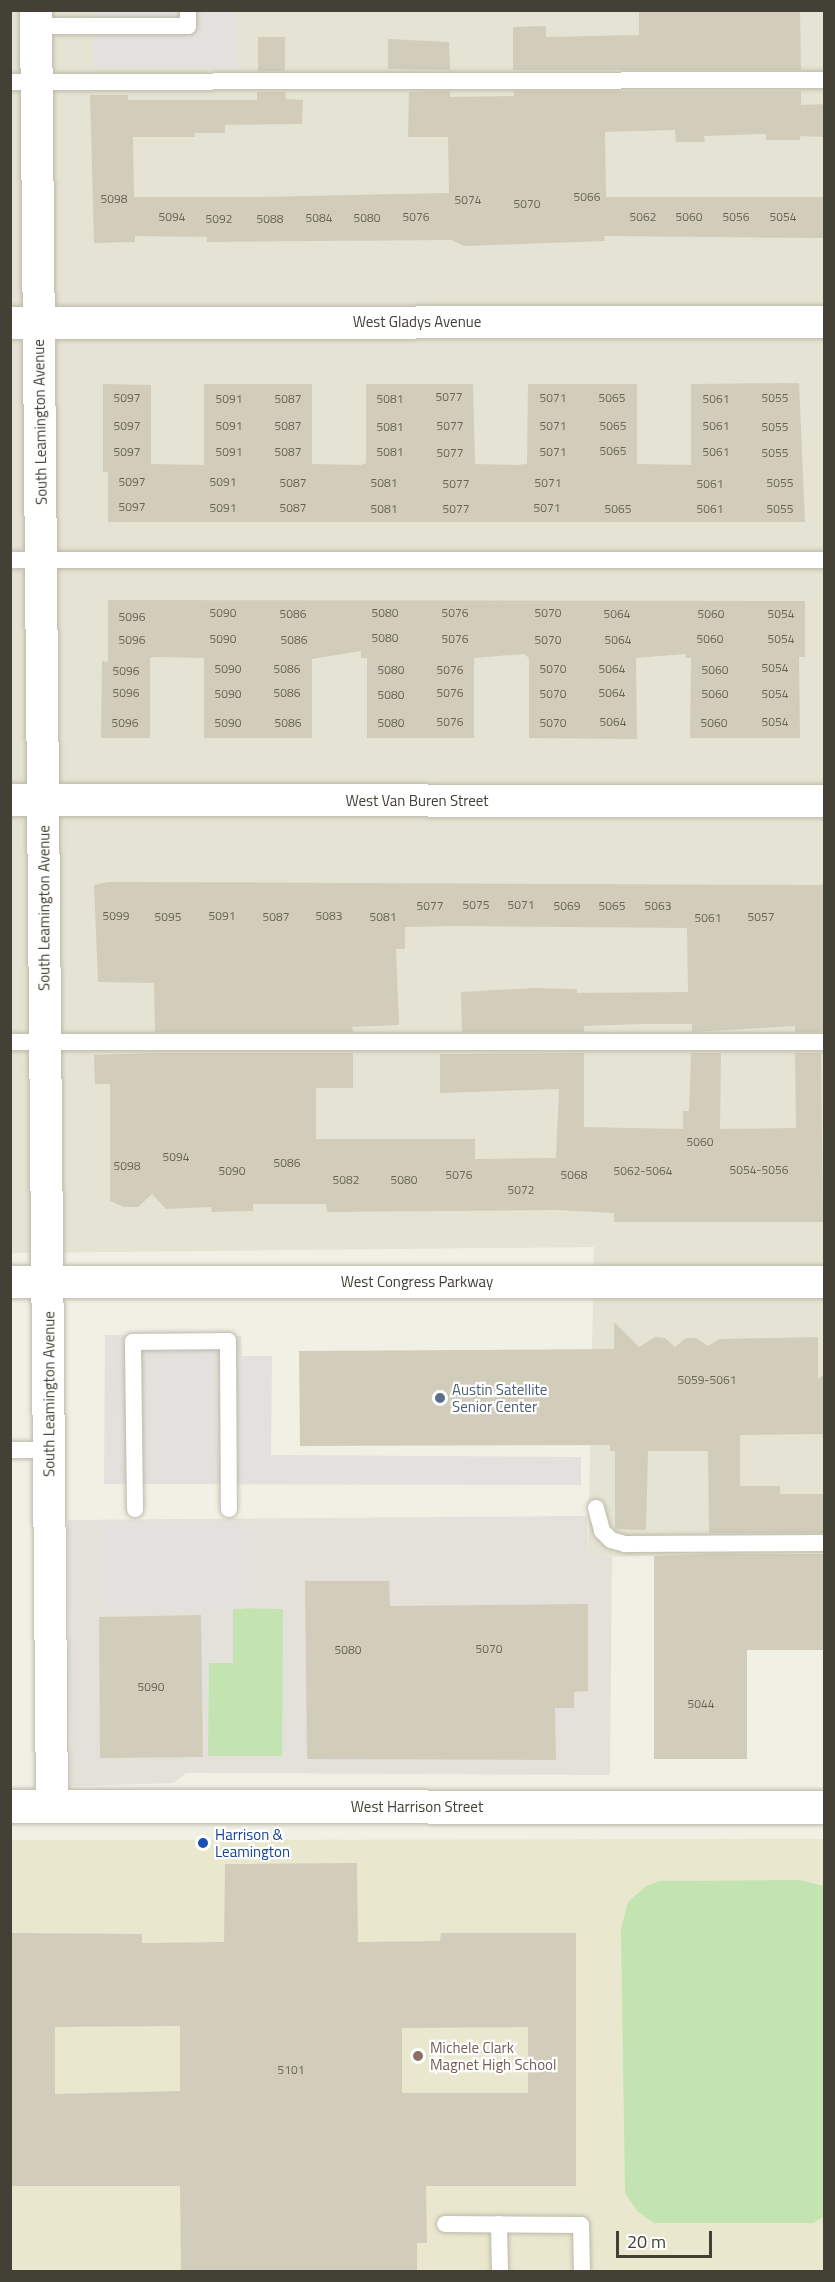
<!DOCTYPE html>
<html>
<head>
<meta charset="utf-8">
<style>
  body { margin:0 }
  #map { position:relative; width:835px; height:2282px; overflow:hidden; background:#f1f0e5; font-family:"Titillium Web",sans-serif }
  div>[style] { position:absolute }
  .residential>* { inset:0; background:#e5e3d3 }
  .industrial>* { inset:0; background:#e3e1da }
  .education>* { inset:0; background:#eae7cf }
  .green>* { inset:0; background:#c3e4b0 }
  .parking>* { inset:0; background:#e2e1dd }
  .building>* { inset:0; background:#d2cdbb }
  .roads { filter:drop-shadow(0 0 2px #bcb9a8) drop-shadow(0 0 2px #bcb9a8) }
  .service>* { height:16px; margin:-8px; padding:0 8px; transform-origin:8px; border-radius:8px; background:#fff }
  .minor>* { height:32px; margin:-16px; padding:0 16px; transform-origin:16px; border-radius:16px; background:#fff }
  .tertiary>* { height:33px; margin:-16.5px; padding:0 16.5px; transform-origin:16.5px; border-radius:16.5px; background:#fff }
  .dots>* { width:16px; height:16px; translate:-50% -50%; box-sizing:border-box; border:3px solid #fff; border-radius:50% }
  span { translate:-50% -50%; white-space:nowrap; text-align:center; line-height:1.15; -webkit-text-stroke:4.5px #fff; paint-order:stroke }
  .number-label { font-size:12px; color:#676356 }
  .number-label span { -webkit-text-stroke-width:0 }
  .street-label { font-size:15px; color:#434035 }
  .service-label { font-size:15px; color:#4e5e75 }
  .left { translate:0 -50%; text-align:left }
  .transit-label { font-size:15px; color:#164399 }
  .education-label { font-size:15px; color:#785e54 }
  .frame { position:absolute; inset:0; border:12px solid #434035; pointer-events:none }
  .scale { position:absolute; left:616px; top:2231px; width:96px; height:27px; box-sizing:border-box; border:3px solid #434035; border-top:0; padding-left:8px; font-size:18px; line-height:21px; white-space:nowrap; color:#434035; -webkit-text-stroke:4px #fff; paint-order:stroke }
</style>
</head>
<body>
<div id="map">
  <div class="residential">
    <i style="clip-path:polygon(10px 11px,824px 11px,824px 1553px,588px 1557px,594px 1247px,11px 1253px)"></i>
  </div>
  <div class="industrial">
    <i style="clip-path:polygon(587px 1516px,588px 1557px,612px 1557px,610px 1775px,186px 1773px,174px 1783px,71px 1786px,68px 1520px)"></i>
  </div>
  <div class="education">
    <i style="clip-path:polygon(824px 1839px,824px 2271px,11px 2271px,10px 1840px)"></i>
  </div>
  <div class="green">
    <i style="clip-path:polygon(233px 1608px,283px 1609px,282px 1756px,208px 1756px,209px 1663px,233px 1663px)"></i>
    <i style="clip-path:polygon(800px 1880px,824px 1886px,824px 2217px,813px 2223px,654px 2223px,637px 2211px,625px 2193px,621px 1929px,628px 1902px,646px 1886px,660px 1881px)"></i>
  </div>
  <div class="parking">
    <i style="clip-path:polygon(93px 11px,236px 11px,237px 67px,93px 67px)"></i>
    <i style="clip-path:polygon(105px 1335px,241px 1336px,242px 1356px,272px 1356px,271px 1455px,581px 1457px,581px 1485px,104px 1484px)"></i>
    <i style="clip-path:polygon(102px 1526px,245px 1526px,245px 1609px,102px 1608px)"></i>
  </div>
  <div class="building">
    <i style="clip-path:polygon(639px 10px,800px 10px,801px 70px,513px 70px,513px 27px,546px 26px,546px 37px,639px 35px)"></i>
    <i style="clip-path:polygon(258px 37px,285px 37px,285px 71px,258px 71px)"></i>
    <i style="clip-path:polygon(388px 39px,449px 42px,450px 70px,388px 69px)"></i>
    <i style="clip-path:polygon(450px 91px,450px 97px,514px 96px,514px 91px,801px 91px,801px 105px,825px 104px,825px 137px,800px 136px,800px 140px,766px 140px,766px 134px,704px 136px,705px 142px,676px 142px,675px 130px,605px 132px,606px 197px,825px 197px,825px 238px,604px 236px,605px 241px,464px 246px,452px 240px,207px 242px,207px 237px,135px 236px,135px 242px,94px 243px,90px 95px,128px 95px,128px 100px,257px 100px,257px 92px,285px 92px,286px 99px,303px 100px,302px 124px,225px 125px,225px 133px,195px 133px,195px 137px,133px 137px,134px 197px,258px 197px,449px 193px,448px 137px,408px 137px,409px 92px)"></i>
    <i style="clip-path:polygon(799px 383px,805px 522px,108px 522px,108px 472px,103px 472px,103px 384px,151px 385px,151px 464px,204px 465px,204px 384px,312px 384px,312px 464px,361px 465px,366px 463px,366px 384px,473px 384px,475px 464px,516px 465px,527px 464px,528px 384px,637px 384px,637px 464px,691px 465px,691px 384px)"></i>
    <i style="clip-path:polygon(108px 600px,805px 601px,805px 657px,799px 657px,800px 738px,690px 738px,691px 658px,686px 658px,686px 654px,636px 658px,637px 739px,529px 738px,529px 658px,524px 654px,474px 658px,474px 738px,367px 738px,367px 658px,361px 658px,361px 651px,312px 659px,312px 738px,204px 738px,204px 658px,155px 657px,150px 658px,150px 738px,101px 738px,102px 661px,108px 662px)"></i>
    <i style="clip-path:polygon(108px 882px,825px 885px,825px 1025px,822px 1032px,795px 1032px,795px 1026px,692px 1032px,692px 1024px,642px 1024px,584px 1026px,584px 1032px,462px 1032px,461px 992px,535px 988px,577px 989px,577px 993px,688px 992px,687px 928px,457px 926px,405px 927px,405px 949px,396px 949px,399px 1025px,352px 1027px,353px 1032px,155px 1032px,154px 983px,98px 982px,94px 885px)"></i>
    <i style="clip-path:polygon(156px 1053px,353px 1053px,353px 1088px,316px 1088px,316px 1139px,475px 1139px,475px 1159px,556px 1158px,559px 1089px,440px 1093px,440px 1054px,584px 1053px,584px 1127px,683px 1129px,683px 1111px,689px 1111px,691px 1053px,721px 1053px,720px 1129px,796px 1128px,795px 1053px,821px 1053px,823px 1222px,614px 1222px,614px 1213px,556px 1210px,327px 1212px,326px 1204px,253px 1204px,253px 1211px,212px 1212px,211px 1207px,166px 1209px,152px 1194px,138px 1207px,124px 1207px,110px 1201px,110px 1084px,95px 1084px,94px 1055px)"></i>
    <i style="clip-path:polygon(614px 1322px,639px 1347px,655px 1337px,665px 1338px,675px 1347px,686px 1338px,696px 1338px,708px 1346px,719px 1339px,818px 1337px,818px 1379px,825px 1373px,825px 1434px,740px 1435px,740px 1486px,780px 1486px,780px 1494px,823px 1494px,823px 1533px,709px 1533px,708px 1451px,648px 1451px,646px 1530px,615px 1529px,615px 1451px,610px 1451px,610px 1445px,300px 1446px,299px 1351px,614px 1349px)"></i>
    <i style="clip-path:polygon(709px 1554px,823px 1554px,825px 1650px,747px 1650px,747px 1759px,654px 1759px,654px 1556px)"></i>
    <i style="clip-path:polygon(305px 1581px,389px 1581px,390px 1606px,588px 1604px,588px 1691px,574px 1692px,574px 1708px,555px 1708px,556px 1760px,307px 1759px)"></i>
    <i style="clip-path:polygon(201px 1615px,203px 1757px,100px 1758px,99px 1617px)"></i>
    <i style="clip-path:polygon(evenodd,357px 1863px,358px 1942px,440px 1941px,441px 1933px,576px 1933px,576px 2186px,426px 2186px,427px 2243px,417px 2243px,417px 2271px,181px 2271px,180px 2186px,10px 2186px,10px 1933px,142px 1934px,142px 1943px,224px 1942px,225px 1864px,357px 1863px,180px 2026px,180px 2091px,55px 2094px,55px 2027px,180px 2026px,357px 1863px,528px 2027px,528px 2093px,402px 2093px,402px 2028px,528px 2027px)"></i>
  </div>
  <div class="roads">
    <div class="service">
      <i style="left:36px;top:26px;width:152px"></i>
      <i style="left:188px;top:26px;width:16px;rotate:-90deg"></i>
      <i style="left:10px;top:82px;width:814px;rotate:-0.14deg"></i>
      <i style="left:10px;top:560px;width:814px"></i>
      <i style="left:10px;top:1042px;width:814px"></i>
      <i style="left:10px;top:1450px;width:39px"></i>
      <i style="left:596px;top:1508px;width:24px;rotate:75deg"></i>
      <i style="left:602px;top:1531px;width:13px;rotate:45deg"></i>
      <i style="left:611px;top:1540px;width:15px;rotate:16deg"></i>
      <i style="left:625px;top:1544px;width:199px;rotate:-0.3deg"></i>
      <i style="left:135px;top:1509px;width:167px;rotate:-90.7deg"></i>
      <i style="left:133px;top:1342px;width:95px;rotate:-0.6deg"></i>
      <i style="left:228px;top:1341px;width:168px;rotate:89.7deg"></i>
      <i style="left:445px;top:2224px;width:136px;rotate:0.4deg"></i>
      <i style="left:581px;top:2225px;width:47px;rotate:88.8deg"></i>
      <i style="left:499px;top:2224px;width:48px;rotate:88.8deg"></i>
    </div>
    <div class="minor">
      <i style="left:36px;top:10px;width:1796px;rotate:89.49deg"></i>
      <i style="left:10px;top:323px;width:814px;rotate:-0.07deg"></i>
      <i style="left:10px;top:800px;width:814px;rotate:0.07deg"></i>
      <i style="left:10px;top:1282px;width:814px"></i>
    </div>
    <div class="tertiary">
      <i style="left:10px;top:1806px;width:814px;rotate:0.07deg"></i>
    </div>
  </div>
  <div class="dots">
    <i style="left:440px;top:1398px;background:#5c6f8a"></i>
    <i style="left:203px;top:1843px;background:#1a4fb4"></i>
    <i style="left:418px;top:2056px;background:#8d6e63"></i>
  </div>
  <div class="number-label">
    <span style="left:587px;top:197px">5066</span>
    <span style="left:114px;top:199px">5098</span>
    <span style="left:468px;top:200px">5074</span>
    <span style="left:527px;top:204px">5070</span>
    <span style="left:172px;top:217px">5094</span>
    <span style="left:416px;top:217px">5076</span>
    <span style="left:643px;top:217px">5062</span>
    <span style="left:689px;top:217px">5060</span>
    <span style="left:736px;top:217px">5056</span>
    <span style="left:783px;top:217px">5054</span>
    <span style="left:319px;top:218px">5084</span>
    <span style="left:367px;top:218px">5080</span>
    <span style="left:219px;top:219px">5092</span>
    <span style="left:270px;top:219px">5088</span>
    <span style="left:449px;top:397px">5077</span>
    <span style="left:127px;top:398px">5097</span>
    <span style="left:553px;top:398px">5071</span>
    <span style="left:612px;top:398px">5065</span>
    <span style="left:775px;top:398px">5055</span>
    <span style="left:229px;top:399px">5091</span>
    <span style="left:288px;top:399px">5087</span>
    <span style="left:390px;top:399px">5081</span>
    <span style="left:716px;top:399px">5061</span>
    <span style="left:127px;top:426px">5097</span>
    <span style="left:229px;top:426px">5091</span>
    <span style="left:288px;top:426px">5087</span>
    <span style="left:450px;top:426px">5077</span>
    <span style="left:553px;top:426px">5071</span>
    <span style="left:613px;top:426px">5065</span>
    <span style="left:716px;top:426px">5061</span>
    <span style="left:390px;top:427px">5081</span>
    <span style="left:775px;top:427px">5055</span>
    <span style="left:613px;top:451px">5065</span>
    <span style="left:127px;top:452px">5097</span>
    <span style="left:229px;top:452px">5091</span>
    <span style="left:288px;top:452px">5087</span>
    <span style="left:390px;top:452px">5081</span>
    <span style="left:553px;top:452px">5071</span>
    <span style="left:716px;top:452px">5061</span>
    <span style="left:450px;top:453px">5077</span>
    <span style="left:775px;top:453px">5055</span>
    <span style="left:132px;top:482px">5097</span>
    <span style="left:223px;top:482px">5091</span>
    <span style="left:293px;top:483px">5087</span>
    <span style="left:384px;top:483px">5081</span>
    <span style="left:548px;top:483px">5071</span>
    <span style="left:780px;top:483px">5055</span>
    <span style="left:456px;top:484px">5077</span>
    <span style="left:710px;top:484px">5061</span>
    <span style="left:132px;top:507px">5097</span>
    <span style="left:223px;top:508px">5091</span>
    <span style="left:293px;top:508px">5087</span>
    <span style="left:547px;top:508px">5071</span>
    <span style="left:384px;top:509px">5081</span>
    <span style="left:456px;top:509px">5077</span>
    <span style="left:618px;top:509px">5065</span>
    <span style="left:710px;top:509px">5061</span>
    <span style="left:780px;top:509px">5055</span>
    <span style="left:223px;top:613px">5090</span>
    <span style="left:385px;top:613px">5080</span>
    <span style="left:455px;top:613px">5076</span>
    <span style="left:548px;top:613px">5070</span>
    <span style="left:293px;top:614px">5086</span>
    <span style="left:617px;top:614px">5064</span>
    <span style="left:711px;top:614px">5060</span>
    <span style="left:781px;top:614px">5054</span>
    <span style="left:132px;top:617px">5096</span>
    <span style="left:385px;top:638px">5080</span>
    <span style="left:223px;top:639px">5090</span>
    <span style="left:455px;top:639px">5076</span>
    <span style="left:710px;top:639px">5060</span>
    <span style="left:781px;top:639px">5054</span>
    <span style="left:132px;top:640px">5096</span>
    <span style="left:294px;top:640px">5086</span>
    <span style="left:548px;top:640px">5070</span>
    <span style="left:618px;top:640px">5064</span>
    <span style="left:775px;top:668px">5054</span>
    <span style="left:228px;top:669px">5090</span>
    <span style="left:287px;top:669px">5086</span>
    <span style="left:553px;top:669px">5070</span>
    <span style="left:612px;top:669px">5064</span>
    <span style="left:391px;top:670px">5080</span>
    <span style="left:450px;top:670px">5076</span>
    <span style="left:715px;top:670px">5060</span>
    <span style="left:126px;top:671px">5096</span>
    <span style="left:126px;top:693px">5096</span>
    <span style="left:287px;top:693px">5086</span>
    <span style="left:450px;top:693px">5076</span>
    <span style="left:612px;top:693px">5064</span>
    <span style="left:228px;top:694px">5090</span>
    <span style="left:553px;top:694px">5070</span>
    <span style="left:715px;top:694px">5060</span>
    <span style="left:775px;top:694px">5054</span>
    <span style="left:391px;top:695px">5080</span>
    <span style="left:450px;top:722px">5076</span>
    <span style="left:613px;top:722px">5064</span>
    <span style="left:775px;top:722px">5054</span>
    <span style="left:125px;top:723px">5096</span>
    <span style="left:228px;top:723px">5090</span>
    <span style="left:288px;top:723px">5086</span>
    <span style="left:391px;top:723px">5080</span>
    <span style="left:553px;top:723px">5070</span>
    <span style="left:714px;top:723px">5060</span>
    <span style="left:476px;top:905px">5075</span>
    <span style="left:521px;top:905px">5071</span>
    <span style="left:430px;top:906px">5077</span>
    <span style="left:567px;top:906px">5069</span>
    <span style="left:612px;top:906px">5065</span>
    <span style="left:658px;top:906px">5063</span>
    <span style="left:116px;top:916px">5099</span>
    <span style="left:222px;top:916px">5091</span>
    <span style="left:329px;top:916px">5083</span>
    <span style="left:168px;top:917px">5095</span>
    <span style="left:276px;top:917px">5087</span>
    <span style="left:383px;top:917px">5081</span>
    <span style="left:761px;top:917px">5057</span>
    <span style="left:708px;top:918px">5061</span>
    <span style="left:700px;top:1142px">5060</span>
    <span style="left:176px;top:1157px">5094</span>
    <span style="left:287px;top:1163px">5086</span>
    <span style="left:127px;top:1166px">5098</span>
    <span style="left:759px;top:1170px">5054-5056</span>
    <span style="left:232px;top:1171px">5090</span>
    <span style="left:643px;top:1171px">5062-5064</span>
    <span style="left:459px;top:1175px">5076</span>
    <span style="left:574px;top:1175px">5068</span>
    <span style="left:346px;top:1180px">5082</span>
    <span style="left:404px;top:1180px">5080</span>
    <span style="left:521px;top:1190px">5072</span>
    <span style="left:707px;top:1380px">5059-5061</span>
    <span style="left:489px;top:1649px">5070</span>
    <span style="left:348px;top:1650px">5080</span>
    <span style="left:151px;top:1687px">5090</span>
    <span style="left:701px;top:1704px">5044</span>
    <span style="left:291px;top:2070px">5101</span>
  </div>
  <div class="street-label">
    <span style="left:417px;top:322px">West Gladys Avenue</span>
    <span style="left:40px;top:422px;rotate:-91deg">South Leamington Avenue</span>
    <span style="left:417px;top:801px">West Van Buren Street</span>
    <span style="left:44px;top:908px;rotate:-90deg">South Leamington Avenue</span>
    <span style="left:417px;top:1282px">West Congress Parkway</span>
    <span style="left:49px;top:1394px;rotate:-90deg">South Leamington Avenue</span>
    <span style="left:417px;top:1807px">West Harrison Street</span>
  </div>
  <div class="service-label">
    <span class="left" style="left:452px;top:1398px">Austin Satellite<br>Senior Center</span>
  </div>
  <div class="transit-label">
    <span class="left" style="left:215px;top:1843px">Harrison &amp;<br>Leamington</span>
  </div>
  <div class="education-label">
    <span class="left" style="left:430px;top:2056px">Michele Clark<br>Magnet High School</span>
  </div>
  <div class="frame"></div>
  <div class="scale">20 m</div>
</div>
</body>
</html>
